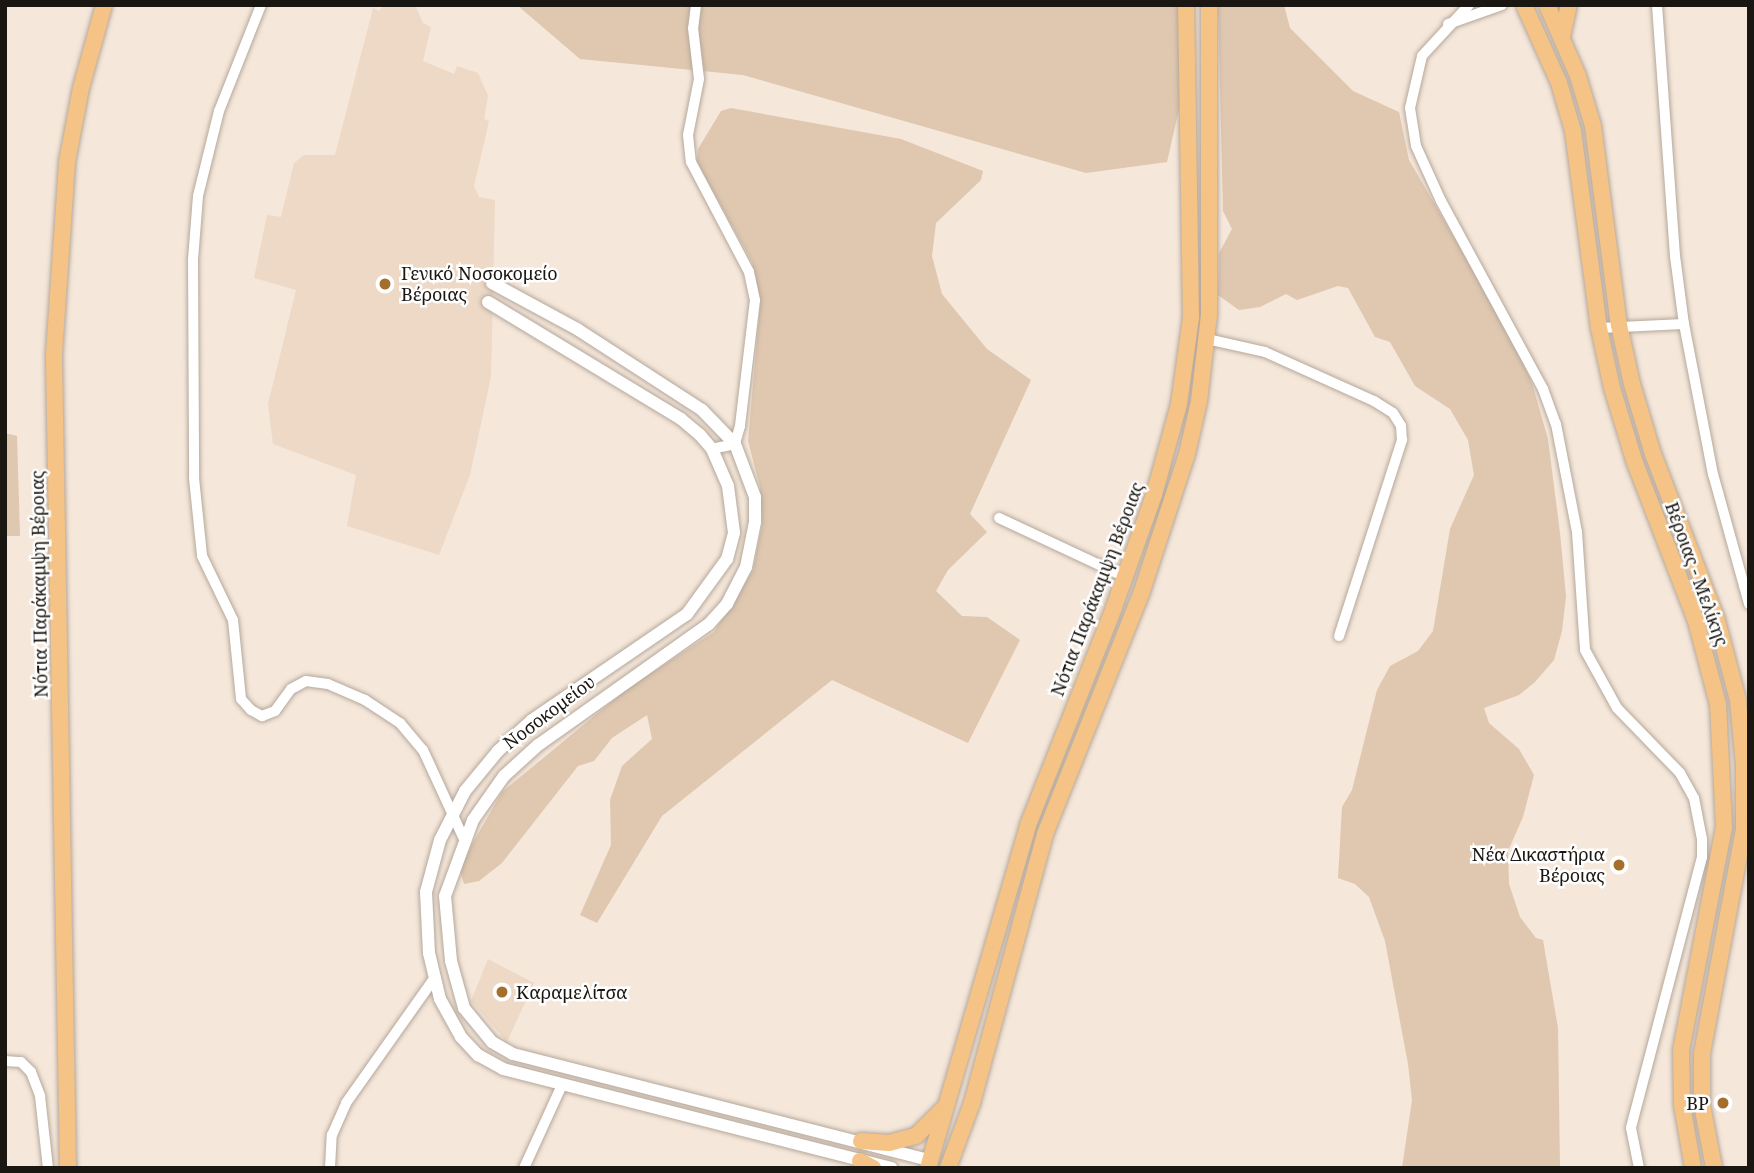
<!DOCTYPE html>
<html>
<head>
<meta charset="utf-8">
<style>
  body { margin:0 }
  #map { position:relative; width:1754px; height:1173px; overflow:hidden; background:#f5e7da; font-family:"Noto Serif",serif }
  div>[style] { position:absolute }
  .built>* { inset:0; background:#edd9c6 }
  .green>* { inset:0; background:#dfc7b0 }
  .roads { filter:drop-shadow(0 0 2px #b5a89b) drop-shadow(0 0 2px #b5a89b) }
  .minor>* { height:10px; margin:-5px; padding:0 5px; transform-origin:5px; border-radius:5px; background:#fff }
  .tertiary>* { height:12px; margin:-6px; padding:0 6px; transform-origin:6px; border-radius:6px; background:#fff }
  .primary>* { height:16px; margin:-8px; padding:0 8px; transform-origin:8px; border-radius:8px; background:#f4c385 }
  .dots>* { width:19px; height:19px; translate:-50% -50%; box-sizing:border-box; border:4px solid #fff; border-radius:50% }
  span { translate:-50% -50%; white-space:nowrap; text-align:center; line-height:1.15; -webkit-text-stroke:5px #fff; paint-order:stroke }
  .poi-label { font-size:18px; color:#1a1611 }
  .left { translate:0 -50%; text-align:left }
  .right { translate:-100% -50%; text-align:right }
  .street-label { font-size:18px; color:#1a1611 }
  .frame { position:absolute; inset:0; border:7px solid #1a1611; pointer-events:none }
</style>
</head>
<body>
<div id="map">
  <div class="built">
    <i style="clip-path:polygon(384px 5px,416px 7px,423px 23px,431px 27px,423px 61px,454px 74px,457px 66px,478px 73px,488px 96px,484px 119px,489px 121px,474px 186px,479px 197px,495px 200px,491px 377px,470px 475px,439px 555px,347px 526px,356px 475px,273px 444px,268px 404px,296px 290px,254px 278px,267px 215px,281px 217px,294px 163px,304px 155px,335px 155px,373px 8px,379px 11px)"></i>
    <i style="clip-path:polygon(488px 959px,534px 983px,507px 1042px,471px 1001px)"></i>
  </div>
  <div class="green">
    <i style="clip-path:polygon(517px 5px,1178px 5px,1180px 105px,1167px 162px,1086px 173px,743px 75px,580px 59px)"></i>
    <i style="clip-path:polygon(1218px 5px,1284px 5px,1290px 28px,1353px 91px,1399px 112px,1409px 160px,1512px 337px,1532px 383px,1548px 439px,1560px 533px,1566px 596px,1562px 631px,1554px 660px,1535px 682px,1519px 695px,1484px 708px,1489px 723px,1519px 749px,1534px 775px,1523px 817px,1508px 851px,1509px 884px,1520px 917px,1536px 938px,1543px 940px,1558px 1028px,1560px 1168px,1402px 1168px,1412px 1100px,1408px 1064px,1385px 941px,1369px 897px,1355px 884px,1338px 878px,1342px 807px,1352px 790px,1377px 690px,1390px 666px,1418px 651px,1433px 631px,1450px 529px,1474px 475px,1468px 440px,1450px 409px,1415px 386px,1390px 342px,1375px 337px,1348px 288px,1338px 286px,1297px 300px,1286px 294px,1260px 307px,1239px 310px,1218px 295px,1219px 253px,1232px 229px,1223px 211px)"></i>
    <i style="clip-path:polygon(731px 108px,901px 139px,983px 171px,981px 180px,936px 223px,932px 256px,942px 294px,987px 349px,1031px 380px,970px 514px,987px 532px,948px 570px,936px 591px,962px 616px,987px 617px,1020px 640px,968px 743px,832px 680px,662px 816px,597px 923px,580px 915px,611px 845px,610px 800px,622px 766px,652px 739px,647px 715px,612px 738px,594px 761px,578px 766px,502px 863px,479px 881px,464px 884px,459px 867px,502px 792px,627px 689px,714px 632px,753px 570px,762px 525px,760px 487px,748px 441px,760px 305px,752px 262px,697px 162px,698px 149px,721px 111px)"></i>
    <i style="clip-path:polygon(5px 433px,17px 436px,20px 536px,5px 536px)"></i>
  </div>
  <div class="roads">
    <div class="minor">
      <i style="left:261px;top:5px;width:114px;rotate:111.6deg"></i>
      <i style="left:219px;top:111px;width:88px;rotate:103.9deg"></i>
      <i style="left:198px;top:196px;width:64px;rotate:94.5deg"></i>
      <i style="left:193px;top:260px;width:218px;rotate:89.7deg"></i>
      <i style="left:194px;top:478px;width:78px;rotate:84.1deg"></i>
      <i style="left:202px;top:556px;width:71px;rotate:64.2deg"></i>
      <i style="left:233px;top:620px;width:79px;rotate:84.2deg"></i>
      <i style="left:241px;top:699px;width:15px;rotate:48deg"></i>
      <i style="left:251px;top:710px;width:13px;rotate:29deg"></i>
      <i style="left:262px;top:716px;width:14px;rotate:-21deg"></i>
      <i style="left:275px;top:711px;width:27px;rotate:-54deg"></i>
      <i style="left:291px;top:689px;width:17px;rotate:-28deg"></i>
      <i style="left:306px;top:681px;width:22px;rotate:8deg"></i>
      <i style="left:328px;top:684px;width:40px;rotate:23.4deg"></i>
      <i style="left:365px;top:700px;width:42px;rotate:33.3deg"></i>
      <i style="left:400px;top:723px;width:35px;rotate:50deg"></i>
      <i style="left:423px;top:750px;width:96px;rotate:65.3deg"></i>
      <i style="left:696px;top:5px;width:23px;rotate:97deg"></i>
      <i style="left:693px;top:28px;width:51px;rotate:83.3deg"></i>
      <i style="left:699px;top:79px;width:57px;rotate:101.1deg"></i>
      <i style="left:688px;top:135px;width:27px;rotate:84deg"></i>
      <i style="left:691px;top:162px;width:124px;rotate:62.2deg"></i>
      <i style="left:749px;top:272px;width:29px;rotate:78deg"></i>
      <i style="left:755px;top:300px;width:127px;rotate:96.8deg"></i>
      <i style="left:740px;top:426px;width:19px;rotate:106deg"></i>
      <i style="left:735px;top:444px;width:24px;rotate:168deg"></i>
      <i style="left:1469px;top:5px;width:69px;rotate:132.7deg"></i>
      <i style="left:1422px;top:56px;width:53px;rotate:103deg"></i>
      <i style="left:1410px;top:108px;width:38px;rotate:81deg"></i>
      <i style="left:1416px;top:146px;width:60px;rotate:65.6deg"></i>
      <i style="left:1441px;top:201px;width:214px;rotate:61.5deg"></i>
      <i style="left:1543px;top:389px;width:37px;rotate:70deg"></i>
      <i style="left:1556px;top:424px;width:110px;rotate:79deg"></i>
      <i style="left:1577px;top:532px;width:118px;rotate:86.1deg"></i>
      <i style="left:1585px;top:650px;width:66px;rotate:61.1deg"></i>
      <i style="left:1617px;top:708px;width:91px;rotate:45.9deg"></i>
      <i style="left:1680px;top:773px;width:29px;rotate:61deg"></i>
      <i style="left:1694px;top:798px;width:42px;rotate:79deg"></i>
      <i style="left:1702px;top:839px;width:18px;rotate:90deg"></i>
      <i style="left:1702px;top:857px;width:280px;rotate:104.7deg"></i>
      <i style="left:1631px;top:1128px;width:41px;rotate:78.7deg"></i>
      <i style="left:1657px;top:5px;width:252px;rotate:85.9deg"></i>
      <i style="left:1675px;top:256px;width:69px;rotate:82.5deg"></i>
      <i style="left:1684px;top:324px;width:153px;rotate:79.1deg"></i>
      <i style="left:1713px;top:474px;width:135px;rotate:74.5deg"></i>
      <i style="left:1448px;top:24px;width:57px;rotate:-19.4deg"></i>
      <i style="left:1599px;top:328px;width:85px;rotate:-2.7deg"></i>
      <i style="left:1207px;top:339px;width:59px;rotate:12.6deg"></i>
      <i style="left:1265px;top:352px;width:120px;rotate:24.2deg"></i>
      <i style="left:1374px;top:401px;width:22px;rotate:32deg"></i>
      <i style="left:1393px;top:413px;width:15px;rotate:58deg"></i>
      <i style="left:1401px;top:426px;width:14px;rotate:86deg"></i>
      <i style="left:1402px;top:440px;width:206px;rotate:107.8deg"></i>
      <i style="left:999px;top:518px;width:139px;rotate:25.1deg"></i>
      <i style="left:5px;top:1061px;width:16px;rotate:4deg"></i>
      <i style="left:21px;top:1062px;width:14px;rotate:45deg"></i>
      <i style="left:31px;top:1072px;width:26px;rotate:69deg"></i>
      <i style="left:40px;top:1096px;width:72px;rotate:83.7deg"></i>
      <i style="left:330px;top:1168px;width:33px;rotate:-87deg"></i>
      <i style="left:332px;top:1135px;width:35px;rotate:-66deg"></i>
      <i style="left:346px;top:1103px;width:151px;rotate:-54.7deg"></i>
      <i style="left:524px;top:1168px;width:89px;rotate:-65.4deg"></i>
    </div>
    <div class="tertiary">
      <i style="left:492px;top:283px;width:97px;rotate:28.4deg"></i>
      <i style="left:577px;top:329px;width:149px;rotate:32.9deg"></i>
      <i style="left:702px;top:410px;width:47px;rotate:45.9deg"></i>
      <i style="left:735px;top:444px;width:57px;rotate:69.3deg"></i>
      <i style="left:755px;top:497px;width:25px;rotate:90deg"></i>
      <i style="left:755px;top:522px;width:46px;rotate:101.3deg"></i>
      <i style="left:746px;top:567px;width:42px;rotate:117.2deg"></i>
      <i style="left:727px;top:604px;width:27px;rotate:132deg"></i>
      <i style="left:709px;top:624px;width:209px;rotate:144.7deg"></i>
      <i style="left:538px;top:745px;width:46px;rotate:137.6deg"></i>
      <i style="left:504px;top:776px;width:54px;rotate:125.2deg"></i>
      <i style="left:473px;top:820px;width:81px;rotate:110.2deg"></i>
      <i style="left:445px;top:896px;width:65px;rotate:84.7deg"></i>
      <i style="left:451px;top:961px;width:49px;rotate:74.5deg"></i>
      <i style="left:464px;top:1008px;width:44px;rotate:50.5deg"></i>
      <i style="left:492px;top:1042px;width:24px;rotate:30deg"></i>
      <i style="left:513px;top:1054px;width:430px;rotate:14.3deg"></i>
      <i style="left:488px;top:302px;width:226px;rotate:31.2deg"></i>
      <i style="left:681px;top:419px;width:25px;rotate:40deg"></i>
      <i style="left:700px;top:435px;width:18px;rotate:49deg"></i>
      <i style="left:712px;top:449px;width:40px;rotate:66.6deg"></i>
      <i style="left:728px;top:486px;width:47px;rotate:82.7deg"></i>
      <i style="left:734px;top:533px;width:27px;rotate:105deg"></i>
      <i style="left:727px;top:559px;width:68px;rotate:126deg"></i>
      <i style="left:687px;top:614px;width:189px;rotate:145.6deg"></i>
      <i style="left:531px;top:721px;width:45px;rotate:137.7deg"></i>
      <i style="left:498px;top:751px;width:52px;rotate:129.5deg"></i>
      <i style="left:465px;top:791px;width:55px;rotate:117deg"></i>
      <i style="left:440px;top:840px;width:54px;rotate:105.1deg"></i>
      <i style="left:426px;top:892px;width:61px;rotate:87.2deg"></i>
      <i style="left:429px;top:953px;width:47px;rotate:76.6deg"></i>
      <i style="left:440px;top:999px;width:43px;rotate:61.1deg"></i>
      <i style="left:461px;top:1037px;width:25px;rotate:47deg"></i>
      <i style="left:478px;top:1055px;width:29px;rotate:29deg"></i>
      <i style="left:503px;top:1069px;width:401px;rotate:14.3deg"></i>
    </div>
    <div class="primary">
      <i style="left:1524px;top:5px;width:85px;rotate:65.8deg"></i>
      <i style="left:1559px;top:83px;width:50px;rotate:73.7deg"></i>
      <i style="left:1573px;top:131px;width:199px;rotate:82.5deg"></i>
      <i style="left:1599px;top:328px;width:61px;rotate:77.8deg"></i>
      <i style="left:1612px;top:388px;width:78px;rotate:73deg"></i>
      <i style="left:1635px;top:463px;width:169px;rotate:68.9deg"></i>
      <i style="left:1696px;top:621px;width:86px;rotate:75.2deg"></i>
      <i style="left:1718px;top:704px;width:123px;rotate:87.2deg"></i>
      <i style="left:1724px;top:827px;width:228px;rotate:100.9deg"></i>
      <i style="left:1681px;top:1051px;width:54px;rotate:88.9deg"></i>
      <i style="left:1682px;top:1105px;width:64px;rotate:80.1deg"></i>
      <i style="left:1547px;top:5px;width:77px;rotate:66.4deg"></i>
      <i style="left:1578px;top:76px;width:52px;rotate:73.3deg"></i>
      <i style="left:1593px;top:126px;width:201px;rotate:82.6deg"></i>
      <i style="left:1619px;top:325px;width:60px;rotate:77.6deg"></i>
      <i style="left:1632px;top:384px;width:73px;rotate:73.3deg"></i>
      <i style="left:1653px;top:454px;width:175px;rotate:68.9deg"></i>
      <i style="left:1716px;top:617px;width:86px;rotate:75.2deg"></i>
      <i style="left:1738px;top:700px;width:66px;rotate:84.8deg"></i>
      <i style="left:1744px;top:766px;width:63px;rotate:90deg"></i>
      <i style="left:1744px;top:829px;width:228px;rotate:100.6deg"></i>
      <i style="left:1702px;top:1053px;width:52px;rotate:90deg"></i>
      <i style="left:1702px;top:1105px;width:64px;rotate:79.2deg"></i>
      <i style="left:1562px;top:37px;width:33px;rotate:-78deg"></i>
      <i style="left:861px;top:1141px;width:28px;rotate:4deg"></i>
      <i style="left:889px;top:1143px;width:28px;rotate:-15deg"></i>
      <i style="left:916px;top:1136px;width:38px;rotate:-45deg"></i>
      <i style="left:860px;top:1161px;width:15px;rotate:28deg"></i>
      <i style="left:68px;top:1168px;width:814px;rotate:-90.99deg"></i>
      <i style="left:54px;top:354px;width:192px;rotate:-86.1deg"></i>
      <i style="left:67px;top:162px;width:75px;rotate:-79.3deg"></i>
      <i style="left:81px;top:88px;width:86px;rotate:-74.5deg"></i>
      <i style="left:928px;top:1168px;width:357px;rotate:-73.7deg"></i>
      <i style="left:1028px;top:825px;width:231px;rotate:-68.4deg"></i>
      <i style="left:1113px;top:610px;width:122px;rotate:-70.4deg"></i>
      <i style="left:1154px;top:495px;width:94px;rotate:-74.6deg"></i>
      <i style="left:1179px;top:404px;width:88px;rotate:-82.1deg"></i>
      <i style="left:1191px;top:317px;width:312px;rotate:-90.9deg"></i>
      <i style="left:948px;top:1168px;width:69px;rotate:-69.7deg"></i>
      <i style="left:972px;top:1103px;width:279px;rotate:-74.8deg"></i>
      <i style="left:1045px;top:834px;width:258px;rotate:-68.2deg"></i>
      <i style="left:1141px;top:594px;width:147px;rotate:-71.8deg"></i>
      <i style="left:1187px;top:454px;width:54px;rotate:-77.2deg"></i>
      <i style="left:1199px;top:401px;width:87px;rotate:-83.4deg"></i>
      <i style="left:1209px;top:315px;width:310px;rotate:-90deg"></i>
    </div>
  </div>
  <div class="dots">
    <i style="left:385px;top:284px;background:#a66e2b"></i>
    <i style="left:1619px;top:865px;background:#a66e2b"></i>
    <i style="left:502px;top:992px;background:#a66e2b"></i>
    <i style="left:1723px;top:1103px;background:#a66e2b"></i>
  </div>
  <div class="poi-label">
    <span class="left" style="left:401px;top:284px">Γενικό Νοσοκομείο<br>Βέροιας</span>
    <span class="right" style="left:1605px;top:865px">Νέα Δικαστήρια<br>Βέροιας</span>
    <span class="left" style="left:516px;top:992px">Καραμελίτσα</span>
    <span class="right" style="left:1709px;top:1103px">BP</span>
  </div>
  <div class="street-label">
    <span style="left:1697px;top:574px;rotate:70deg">Βέροιας - Μελίκης</span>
    <span style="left:39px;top:584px;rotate:-91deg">Νότια Παράκαμψη Βέροιας</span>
    <span style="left:1097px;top:589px;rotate:-69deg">Νότια Παράκαμψη Βέροιας</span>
    <span style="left:549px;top:712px;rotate:-37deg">Νοσοκομείου</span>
  </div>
  <div class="frame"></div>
</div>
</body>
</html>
